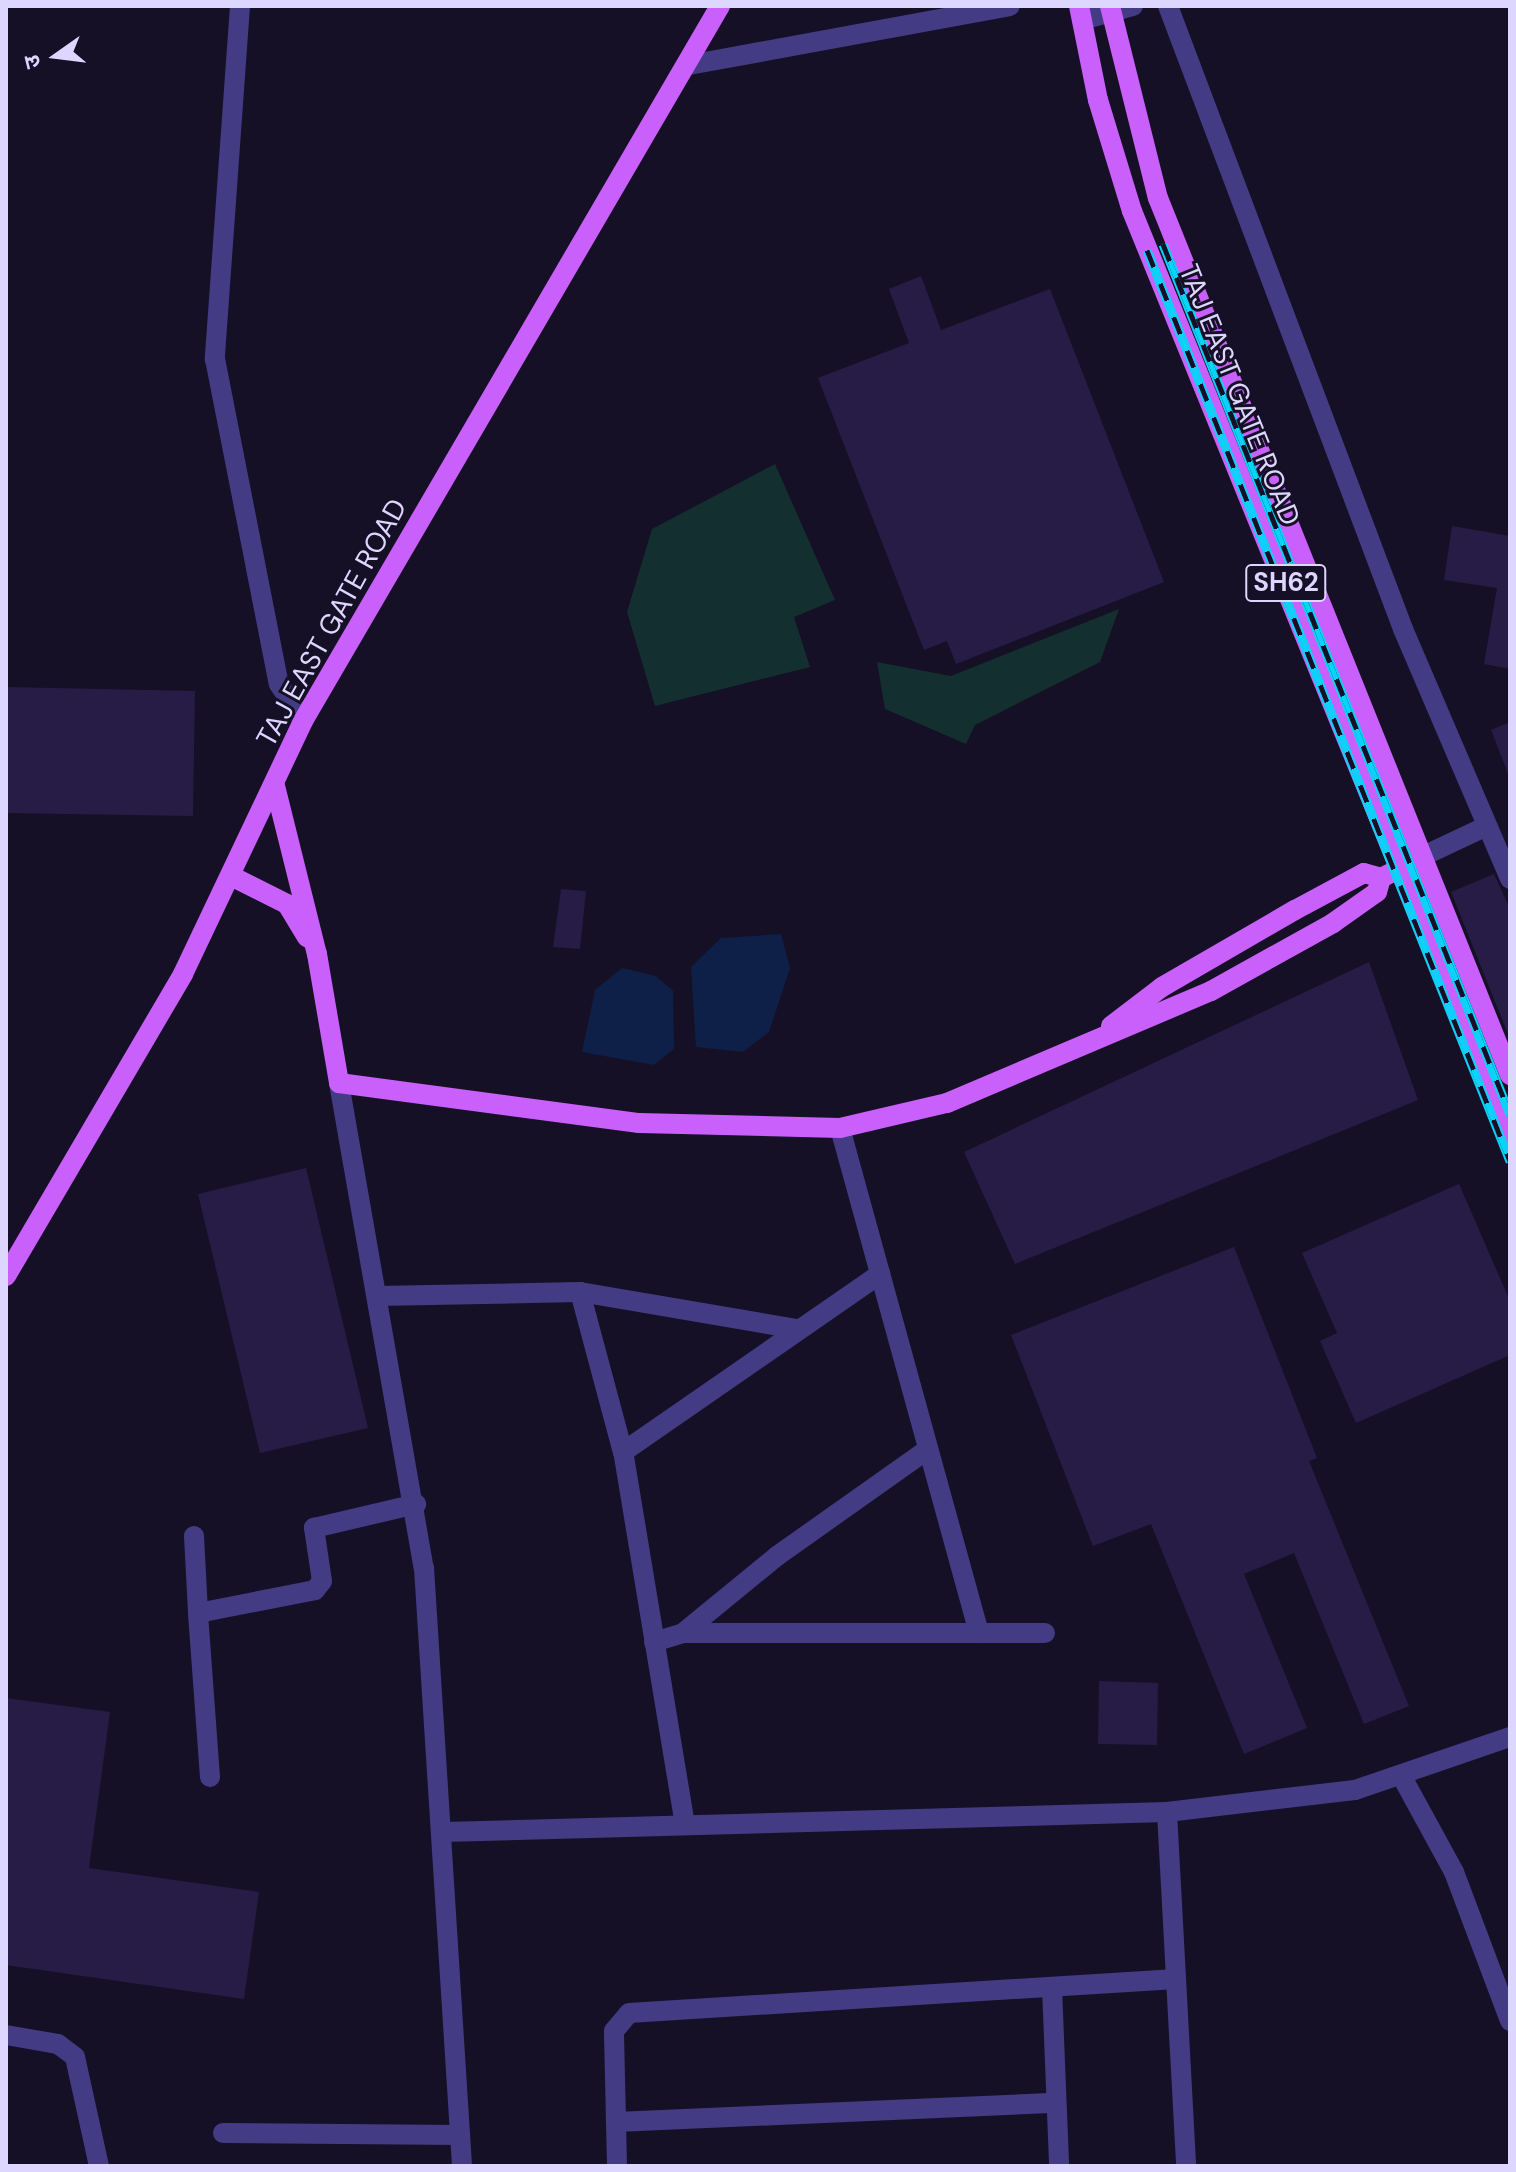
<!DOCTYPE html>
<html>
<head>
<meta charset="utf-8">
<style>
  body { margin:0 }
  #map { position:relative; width:1516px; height:2172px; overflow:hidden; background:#151026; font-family:"DM Sans","Noto Sans Devanagari",sans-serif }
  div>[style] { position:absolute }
  .green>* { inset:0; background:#132f30 }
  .water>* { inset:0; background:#0e2047 }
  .building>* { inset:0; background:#271c46 }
  .minor>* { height:20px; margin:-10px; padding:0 10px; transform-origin:10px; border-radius:10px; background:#433c84 }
  .major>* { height:20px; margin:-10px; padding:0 10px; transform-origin:10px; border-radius:10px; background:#c960fb }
  .rail>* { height:9px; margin-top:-4.5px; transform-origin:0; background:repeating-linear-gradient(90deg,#151026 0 18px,#08d3f8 0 36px); box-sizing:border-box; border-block:2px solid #08d3f8 }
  span { translate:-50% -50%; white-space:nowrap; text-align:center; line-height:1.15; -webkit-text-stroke:6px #151026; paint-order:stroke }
  .shield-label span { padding:2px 6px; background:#151026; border:2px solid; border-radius:6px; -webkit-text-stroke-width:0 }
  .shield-label { font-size:26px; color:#ddd6fe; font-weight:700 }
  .street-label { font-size:28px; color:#ddd6fe }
  .frame { position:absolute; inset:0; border:8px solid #ddd6fe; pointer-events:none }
  .north { position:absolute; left:16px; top:16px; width:80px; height:80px; -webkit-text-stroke:6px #151026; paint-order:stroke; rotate:256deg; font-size:22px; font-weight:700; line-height:32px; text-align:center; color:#ddd6fe }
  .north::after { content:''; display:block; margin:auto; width:28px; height:36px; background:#ddd6fe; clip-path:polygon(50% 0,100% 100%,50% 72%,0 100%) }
</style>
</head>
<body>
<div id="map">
  <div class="green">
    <i style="clip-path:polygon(775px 464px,835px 600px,794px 617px,810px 667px,655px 706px,627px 612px,652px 529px)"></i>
    <i style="clip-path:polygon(1119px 609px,1100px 662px,975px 725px,966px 744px,885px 709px,877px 662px,951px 676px)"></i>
  </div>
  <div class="water">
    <i style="clip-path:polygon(781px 934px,790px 968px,769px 1032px,743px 1052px,696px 1047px,691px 967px,721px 938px)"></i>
    <i style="clip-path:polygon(622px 968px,656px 976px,673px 991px,674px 1049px,654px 1065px,582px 1052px,595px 990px)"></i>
  </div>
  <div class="building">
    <i style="clip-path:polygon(921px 276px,941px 330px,1050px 289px,1164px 582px,956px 664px,947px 641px,924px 650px,818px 378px,909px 343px,889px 289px)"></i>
    <i style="clip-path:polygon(1452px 526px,1510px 536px,1510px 669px,1484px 664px,1497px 588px,1444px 580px)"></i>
    <i style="clip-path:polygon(6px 687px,195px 691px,193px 816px,6px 813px)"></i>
    <i style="clip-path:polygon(1510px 722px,1510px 776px,1509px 776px,1491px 730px)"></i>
    <i style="clip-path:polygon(1494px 874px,1510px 909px,1510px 1039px,1451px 892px)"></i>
    <i style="clip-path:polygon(561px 889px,586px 891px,580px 949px,553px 947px)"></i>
    <i style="clip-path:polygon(1369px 962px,1418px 1100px,1015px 1264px,964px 1152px)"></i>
    <i style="clip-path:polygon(306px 1168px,368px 1428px,260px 1453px,198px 1194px)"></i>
    <i style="clip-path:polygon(1459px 1184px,1510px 1301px,1510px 1355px,1356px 1423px,1320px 1341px,1337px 1333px,1302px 1253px)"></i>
    <i style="clip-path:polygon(1234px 1247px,1317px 1458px,1309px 1461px,1409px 1706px,1364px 1724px,1294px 1553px,1244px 1574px,1307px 1728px,1244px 1754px,1151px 1524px,1093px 1546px,1011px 1335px)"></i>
    <i style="clip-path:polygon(1099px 1681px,1158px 1683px,1157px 1745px,1098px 1744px)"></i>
    <i style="clip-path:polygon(6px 1698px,110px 1712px,89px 1868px,259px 1892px,244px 1999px,6px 1965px)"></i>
  </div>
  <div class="minor">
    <i style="left:240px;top:6px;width:354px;rotate:94.1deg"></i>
    <i style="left:215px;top:359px;width:331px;rotate:78.9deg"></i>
    <i style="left:279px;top:684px;width:44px;rotate:57deg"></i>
    <i style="left:1168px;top:6px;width:666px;rotate:69.33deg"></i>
    <i style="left:1403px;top:629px;width:272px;rotate:66.8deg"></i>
    <i style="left:1082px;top:20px;width:53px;rotate:-15.4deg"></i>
    <i style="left:689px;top:65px;width:326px;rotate:-10.4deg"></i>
    <i style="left:1419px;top:858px;width:75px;rotate:-25.2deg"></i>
    <i style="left:339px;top:1083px;width:492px;rotate:80.1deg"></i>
    <i style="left:424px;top:1568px;width:599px;rotate:86.36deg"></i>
    <i style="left:840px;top:1128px;width:524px;rotate:74.61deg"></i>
    <i style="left:580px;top:1292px;width:166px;rotate:75deg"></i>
    <i style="left:377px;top:1296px;width:203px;rotate:-1.1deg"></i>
    <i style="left:580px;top:1292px;width:220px;rotate:9.7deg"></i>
    <i style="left:194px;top:1536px;width:77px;rotate:87deg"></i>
    <i style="left:683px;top:1633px;width:122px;rotate:-39.3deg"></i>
    <i style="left:777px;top:1556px;width:185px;rotate:-35.3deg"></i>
    <i style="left:654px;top:1642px;width:30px;rotate:-17deg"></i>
    <i style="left:683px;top:1633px;width:362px"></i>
    <i style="left:210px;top:1777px;width:164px;rotate:-94.2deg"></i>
    <i style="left:198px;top:1613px;width:119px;rotate:-11.1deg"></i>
    <i style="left:315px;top:1590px;width:11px;rotate:-52deg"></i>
    <i style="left:322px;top:1581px;width:54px;rotate:-98.6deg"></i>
    <i style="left:314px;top:1528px;width:105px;rotate:-13.2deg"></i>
    <i style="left:1402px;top:1777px;width:108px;rotate:61.3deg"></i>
    <i style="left:1454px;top:1872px;width:159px;rotate:69.4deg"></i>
    <i style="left:1167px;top:1812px;width:355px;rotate:86.9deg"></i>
    <i style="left:685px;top:1825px;width:378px;rotate:-99.4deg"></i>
    <i style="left:623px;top:1452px;width:313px;rotate:-34.7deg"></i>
    <i style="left:443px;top:1832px;width:724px;rotate:-1.58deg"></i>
    <i style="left:1167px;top:1812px;width:189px;rotate:-6.7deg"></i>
    <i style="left:1355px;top:1790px;width:164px;rotate:-18.9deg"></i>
    <i style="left:1052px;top:1988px;width:178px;rotate:87.7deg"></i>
    <i style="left:6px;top:2035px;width:53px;rotate:9.8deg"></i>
    <i style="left:58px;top:2044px;width:21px;rotate:37deg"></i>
    <i style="left:75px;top:2057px;width:112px;rotate:77.6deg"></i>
    <i style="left:616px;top:2122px;width:439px;rotate:-2.5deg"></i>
    <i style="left:223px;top:2133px;width:237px;rotate:0.5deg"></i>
    <i style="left:617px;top:2166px;width:135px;rotate:-91.3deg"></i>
    <i style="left:614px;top:2031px;width:23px;rotate:-50deg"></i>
    <i style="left:629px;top:2013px;width:548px;rotate:-3.56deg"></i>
  </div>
  <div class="major">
    <i style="left:1079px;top:6px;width:96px;rotate:78.6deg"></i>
    <i style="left:1098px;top:100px;width:116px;rotate:73deg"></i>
    <i style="left:1132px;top:211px;width:1003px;rotate:67.86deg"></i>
    <i style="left:1110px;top:6px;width:198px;rotate:76deg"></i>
    <i style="left:1158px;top:198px;width:945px;rotate:68.13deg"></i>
    <i style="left:275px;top:786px;width:173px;rotate:76deg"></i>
    <i style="left:317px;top:954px;width:131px;rotate:80.3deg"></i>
    <i style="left:339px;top:1083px;width:303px;rotate:7.6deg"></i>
    <i style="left:639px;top:1123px;width:201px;rotate:1.4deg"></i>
    <i style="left:840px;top:1128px;width:110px;rotate:-13.2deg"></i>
    <i style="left:947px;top:1103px;width:287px;rotate:-23deg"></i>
    <i style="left:1211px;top:991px;width:140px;rotate:-29.1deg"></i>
    <i style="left:1333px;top:923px;width:54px;rotate:-35.2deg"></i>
    <i style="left:1377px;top:892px;width:15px;rotate:-74deg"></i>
    <i style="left:231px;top:876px;width:63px;rotate:26.6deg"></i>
    <i style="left:287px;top:904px;width:39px;rotate:59deg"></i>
    <i style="left:1111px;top:1026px;width:64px;rotate:-37.4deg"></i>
    <i style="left:1162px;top:987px;width:154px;rotate:-30.1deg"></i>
    <i style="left:1295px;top:910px;width:78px;rotate:-28.2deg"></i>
    <i style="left:1364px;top:873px;width:18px;rotate:16deg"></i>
    <i style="left:1381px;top:878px;width:13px;rotate:-27deg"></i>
    <i style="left:6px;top:1276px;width:350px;rotate:-59.6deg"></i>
    <i style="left:183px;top:974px;width:280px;rotate:-64.6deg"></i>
    <i style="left:303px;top:721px;width:828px;rotate:-59.75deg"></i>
  </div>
  <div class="rail">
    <i style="left:1163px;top:244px;width:937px;rotate:68.26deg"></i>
    <i style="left:1147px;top:250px;width:981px;rotate:68.27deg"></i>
  </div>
  <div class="shield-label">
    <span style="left:1286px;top:583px">SH62</span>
  </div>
  <div class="street-label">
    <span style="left:1239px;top:395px;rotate:68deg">TAJ EAST GATE ROAD</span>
    <span style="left:332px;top:623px;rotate:-61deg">TAJ EAST GATE ROAD</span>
  </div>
  <div class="frame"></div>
  <div class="north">उ</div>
</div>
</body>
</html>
